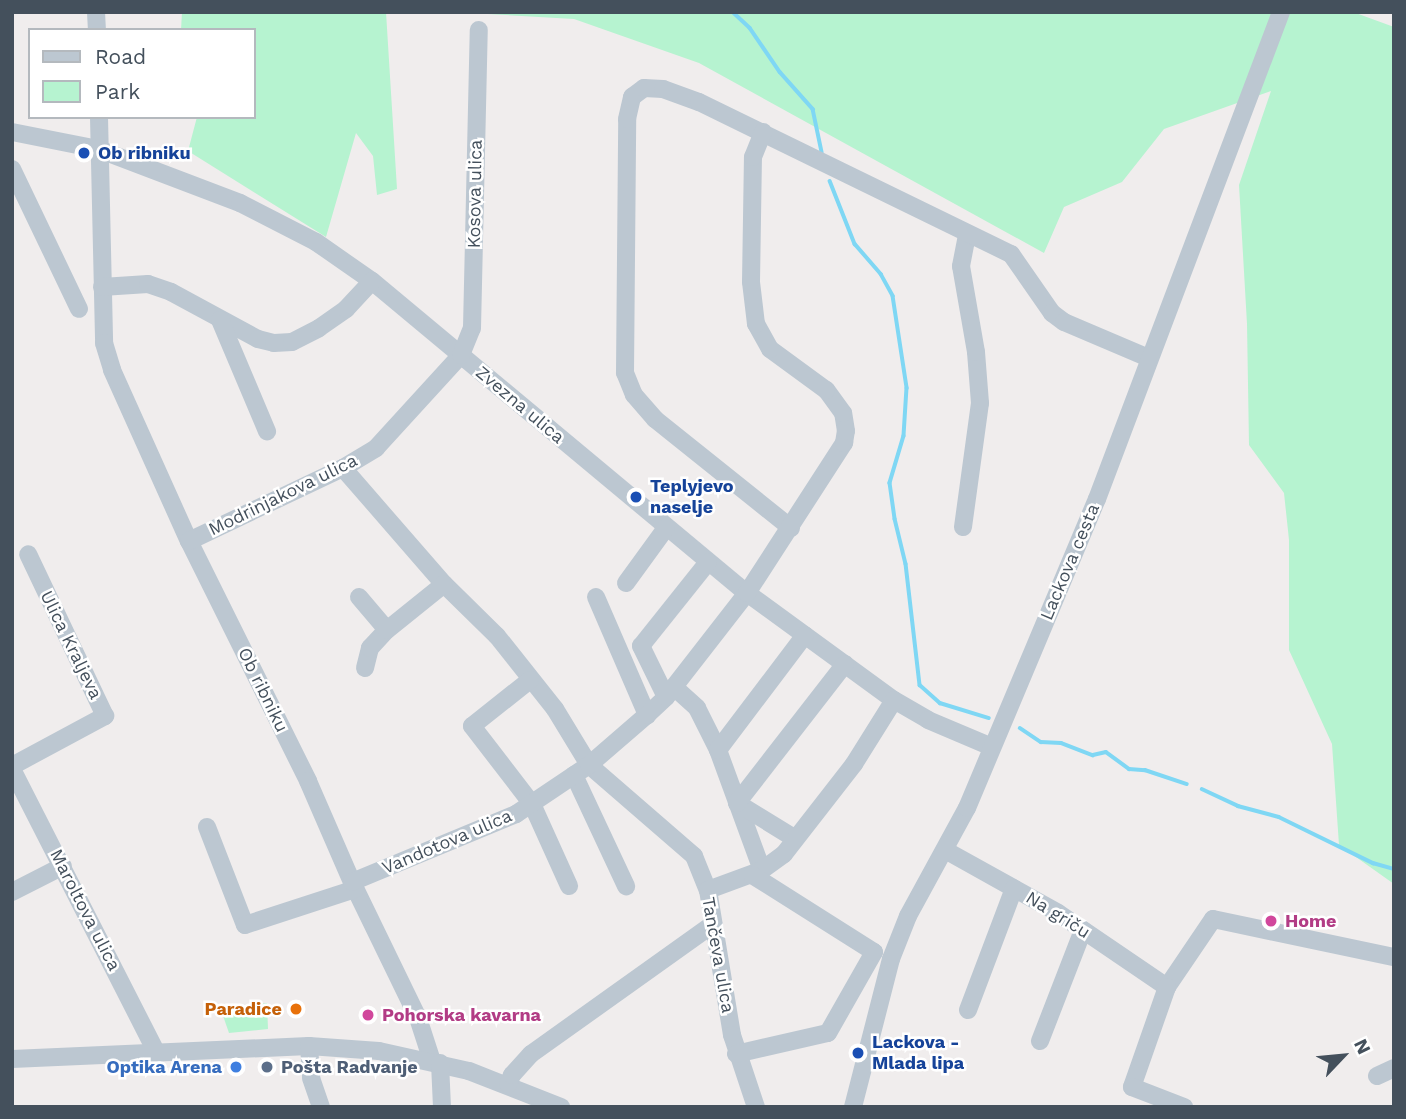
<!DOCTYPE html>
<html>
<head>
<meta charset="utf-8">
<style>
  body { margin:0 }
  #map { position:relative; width:1406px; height:1119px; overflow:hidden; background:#f0eded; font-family:"Work Sans",sans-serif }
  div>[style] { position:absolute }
  .green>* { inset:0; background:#b6f3d0 }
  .stream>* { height:3.5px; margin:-1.75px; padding:0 1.75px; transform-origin:1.75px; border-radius:1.75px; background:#7fd7f4 }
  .minor>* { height:18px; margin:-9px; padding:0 9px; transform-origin:9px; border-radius:9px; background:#bcc7d1 }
  .dots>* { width:19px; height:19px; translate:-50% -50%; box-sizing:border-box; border:4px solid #fff; border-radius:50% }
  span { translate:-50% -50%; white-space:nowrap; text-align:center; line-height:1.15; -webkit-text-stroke:5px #fff; paint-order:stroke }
  .transit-label { font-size:18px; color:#164399; font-weight:700 }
  .left { translate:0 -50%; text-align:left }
  .street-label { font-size:18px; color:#44505c }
  .hotel-label { font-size:18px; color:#b23c85; font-weight:700 }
  .food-label { font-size:18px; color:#c56008; font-weight:700 }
  .right { translate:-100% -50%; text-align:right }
  .shop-label { font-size:18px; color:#366cbe; font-weight:700 }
  .service-label { font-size:18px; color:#4e5e75; font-weight:700 }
  .frame { position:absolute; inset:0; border:14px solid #44505c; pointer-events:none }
  .legend { position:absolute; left:28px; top:28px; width:228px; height:91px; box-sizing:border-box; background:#fff; border:2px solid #b4b9be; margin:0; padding:9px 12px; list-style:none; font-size:21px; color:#44505c }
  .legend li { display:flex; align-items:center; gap:14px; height:35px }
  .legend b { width:35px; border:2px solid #b4b9be }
  .north { position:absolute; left:1308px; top:1021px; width:70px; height:70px; -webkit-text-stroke:5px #fff; paint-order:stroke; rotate:64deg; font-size:19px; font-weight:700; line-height:28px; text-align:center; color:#44505c }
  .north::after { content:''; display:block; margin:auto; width:24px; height:32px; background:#44505c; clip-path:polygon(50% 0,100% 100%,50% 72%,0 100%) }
</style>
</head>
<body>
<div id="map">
  <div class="green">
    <i style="clip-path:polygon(182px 12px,386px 12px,397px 189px,377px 195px,373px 156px,356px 133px,326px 237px,188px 151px,197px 117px,254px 117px,254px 30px,181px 30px)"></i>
    <i style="clip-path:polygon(452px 12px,1353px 12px,1394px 27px,1394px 884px,1339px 845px,1332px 744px,1289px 650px,1289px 540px,1284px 493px,1249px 445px,1247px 324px,1239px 185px,1271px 91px,1164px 129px,1122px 182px,1064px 207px,1044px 253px,699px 63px,574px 19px)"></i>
    <i style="clip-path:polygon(267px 1003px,268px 1029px,229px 1033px,221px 1010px)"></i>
  </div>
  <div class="stream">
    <i style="left:733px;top:12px;width:23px;rotate:43deg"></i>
    <i style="left:750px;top:28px;width:53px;rotate:55.7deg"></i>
    <i style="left:780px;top:72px;width:50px;rotate:48.3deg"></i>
    <i style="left:813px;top:109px;width:44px;rotate:78.2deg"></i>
    <i style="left:830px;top:181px;width:68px;rotate:68.4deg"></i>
    <i style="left:855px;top:244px;width:40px;rotate:49deg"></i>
    <i style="left:881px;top:274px;width:25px;rotate:61deg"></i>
    <i style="left:893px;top:296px;width:93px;rotate:81.3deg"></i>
    <i style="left:907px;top:388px;width:48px;rotate:93.6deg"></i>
    <i style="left:904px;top:436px;width:49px;rotate:106.6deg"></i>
    <i style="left:890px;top:483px;width:36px;rotate:82deg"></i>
    <i style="left:895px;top:519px;width:46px;rotate:76.3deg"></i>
    <i style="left:906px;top:564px;width:122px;rotate:83.4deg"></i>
    <i style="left:920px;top:685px;width:27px;rotate:42deg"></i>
    <i style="left:940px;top:703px;width:51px;rotate:17deg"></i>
    <i style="left:1020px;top:728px;width:25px;rotate:34deg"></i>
    <i style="left:1041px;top:742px;width:20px;rotate:3deg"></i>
    <i style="left:1061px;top:743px;width:34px;rotate:21deg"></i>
    <i style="left:1093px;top:755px;width:13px;rotate:-13deg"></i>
    <i style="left:1106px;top:752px;width:29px;rotate:36deg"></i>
    <i style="left:1129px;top:769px;width:16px;rotate:4deg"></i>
    <i style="left:1145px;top:770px;width:44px;rotate:18.4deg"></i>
    <i style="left:1202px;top:789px;width:40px;rotate:25deg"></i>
    <i style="left:1238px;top:806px;width:42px;rotate:15deg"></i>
    <i style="left:1279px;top:817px;width:105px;rotate:26.1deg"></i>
    <i style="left:1373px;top:863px;width:22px;rotate:16deg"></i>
  </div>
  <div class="minor">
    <i style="left:96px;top:12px;width:18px;rotate:87deg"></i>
    <i style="left:99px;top:117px;width:226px;rotate:88.7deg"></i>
    <i style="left:104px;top:343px;width:28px;rotate:73deg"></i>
    <i style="left:112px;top:370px;width:188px;rotate:65.8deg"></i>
    <i style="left:189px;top:541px;width:268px;rotate:63.6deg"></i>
    <i style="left:308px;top:781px;width:110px;rotate:66.5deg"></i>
    <i style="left:352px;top:882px;width:151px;rotate:64.1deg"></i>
    <i style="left:418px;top:1018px;width:45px;rotate:72deg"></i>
    <i style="left:12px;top:132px;width:88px;rotate:11.2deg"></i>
    <i style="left:98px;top:149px;width:152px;rotate:20.8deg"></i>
    <i style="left:240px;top:203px;width:85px;rotate:27.2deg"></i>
    <i style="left:316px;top:242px;width:68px;rotate:34.9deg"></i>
    <i style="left:372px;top:281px;width:488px;rotate:39.8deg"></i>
    <i style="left:747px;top:593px;width:182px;rotate:36.1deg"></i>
    <i style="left:894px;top:700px;width:39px;rotate:30deg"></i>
    <i style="left:928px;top:720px;width:69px;rotate:22.9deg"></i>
    <i style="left:12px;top:169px;width:155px;rotate:64.4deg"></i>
    <i style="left:102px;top:287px;width:46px;rotate:-3.7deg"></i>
    <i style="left:148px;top:284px;width:24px;rotate:19deg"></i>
    <i style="left:171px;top:292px;width:99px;rotate:28.4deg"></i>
    <i style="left:258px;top:339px;width:16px;rotate:14deg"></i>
    <i style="left:274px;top:343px;width:18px;rotate:-3deg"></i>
    <i style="left:292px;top:342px;width:30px;rotate:-27deg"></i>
    <i style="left:319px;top:328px;width:33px;rotate:-35deg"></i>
    <i style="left:346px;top:309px;width:38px;rotate:-47deg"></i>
    <i style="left:220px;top:320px;width:121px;rotate:67.1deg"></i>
    <i style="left:343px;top:468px;width:154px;rotate:49deg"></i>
    <i style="left:444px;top:584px;width:74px;rotate:44.5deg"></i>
    <i style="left:497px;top:636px;width:93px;rotate:51.5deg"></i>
    <i style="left:555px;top:709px;width:66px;rotate:58.7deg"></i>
    <i style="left:589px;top:765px;width:139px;rotate:40.9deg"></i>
    <i style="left:694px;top:856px;width:37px;rotate:68deg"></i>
    <i style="left:708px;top:890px;width:147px;rotate:80.6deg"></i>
    <i style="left:732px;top:1035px;width:76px;rotate:71.6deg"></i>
    <i style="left:963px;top:527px;width:125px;rotate:-82.2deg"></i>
    <i style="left:980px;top:403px;width:51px;rotate:-94.5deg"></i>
    <i style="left:976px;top:352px;width:87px;rotate:-99.9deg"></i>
    <i style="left:961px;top:266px;width:33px;rotate:-79deg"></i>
    <i style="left:791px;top:528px;width:174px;rotate:-141.3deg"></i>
    <i style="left:655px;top:419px;width:32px;rotate:-131deg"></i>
    <i style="left:634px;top:395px;width:24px;rotate:-112deg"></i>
    <i style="left:625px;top:373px;width:254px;rotate:-89.5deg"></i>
    <i style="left:627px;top:119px;width:23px;rotate:-77deg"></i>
    <i style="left:632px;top:97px;width:15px;rotate:-37deg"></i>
    <i style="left:644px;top:88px;width:19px;rotate:3deg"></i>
    <i style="left:663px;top:89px;width:38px;rotate:20deg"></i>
    <i style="left:699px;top:102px;width:347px;rotate:26deg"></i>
    <i style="left:1011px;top:254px;width:72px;rotate:55.2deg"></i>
    <i style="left:1052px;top:313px;width:15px;rotate:37deg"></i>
    <i style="left:1064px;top:322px;width:92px;rotate:23deg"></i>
    <i style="left:189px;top:541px;width:170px;rotate:-25.4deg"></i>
    <i style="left:343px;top:468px;width:39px;rotate:-31deg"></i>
    <i style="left:376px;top:448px;width:126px;rotate:-47.6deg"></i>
    <i style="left:461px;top:355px;width:29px;rotate:-68deg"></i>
    <i style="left:472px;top:328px;width:298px;rotate:-88.7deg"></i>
    <i style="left:626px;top:583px;width:68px;rotate:-54deg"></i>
    <i style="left:359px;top:597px;width:43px;rotate:49.7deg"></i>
    <i style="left:596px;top:597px;width:129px;rotate:66.6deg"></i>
    <i style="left:365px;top:668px;width:21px;rotate:-76deg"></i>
    <i style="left:370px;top:648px;width:25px;rotate:-47deg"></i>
    <i style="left:387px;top:630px;width:73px;rotate:-38.9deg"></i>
    <i style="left:530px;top:680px;width:74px;rotate:141.6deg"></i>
    <i style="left:472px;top:726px;width:98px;rotate:52.4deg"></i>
    <i style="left:532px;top:804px;width:90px;rotate:65.7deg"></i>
    <i style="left:674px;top:687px;width:31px;rotate:42deg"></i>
    <i style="left:697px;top:708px;width:47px;rotate:63.4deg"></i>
    <i style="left:718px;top:750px;width:128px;rotate:69.9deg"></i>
    <i style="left:666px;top:697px;width:57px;rotate:-116.1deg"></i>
    <i style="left:641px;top:646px;width:107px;rotate:-51.4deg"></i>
    <i style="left:718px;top:750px;width:144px;rotate:-52.9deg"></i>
    <i style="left:12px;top:766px;width:106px;rotate:-28.3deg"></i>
    <i style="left:105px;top:716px;width:179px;rotate:-115.4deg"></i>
    <i style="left:12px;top:769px;width:318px;rotate:63deg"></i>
    <i style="left:574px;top:775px;width:123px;rotate:64.9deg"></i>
    <i style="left:207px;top:827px;width:105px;rotate:68.8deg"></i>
    <i style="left:245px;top:925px;width:116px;rotate:-18.1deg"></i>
    <i style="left:794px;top:838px;width:67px;rotate:-148.4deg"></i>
    <i style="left:737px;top:803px;width:176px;rotate:-52.2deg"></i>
    <i style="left:945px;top:850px;width:129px;rotate:29.1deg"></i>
    <i style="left:1058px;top:913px;width:132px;rotate:34.2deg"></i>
    <i style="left:1167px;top:987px;width:82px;rotate:-55.9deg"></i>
    <i style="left:1213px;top:919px;width:185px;rotate:11.9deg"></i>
    <i style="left:352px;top:882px;width:178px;rotate:-22.5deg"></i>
    <i style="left:516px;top:814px;width:88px;rotate:-33.9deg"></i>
    <i style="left:589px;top:765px;width:77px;rotate:-40.8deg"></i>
    <i style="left:647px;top:715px;width:26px;rotate:-43deg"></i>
    <i style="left:666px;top:697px;width:132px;rotate:-52.1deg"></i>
    <i style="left:747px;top:593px;width:179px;rotate:-57.1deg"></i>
    <i style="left:844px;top:443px;width:12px;rotate:-81deg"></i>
    <i style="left:846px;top:431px;width:18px;rotate:-99deg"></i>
    <i style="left:843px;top:413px;width:29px;rotate:-126deg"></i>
    <i style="left:826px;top:390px;width:69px;rotate:-143.8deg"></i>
    <i style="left:770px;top:349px;width:29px;rotate:-119deg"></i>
    <i style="left:756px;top:324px;width:42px;rotate:-96.8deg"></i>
    <i style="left:751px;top:282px;width:125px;rotate:-89.1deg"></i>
    <i style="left:753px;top:157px;width:27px;rotate:-68deg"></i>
    <i style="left:708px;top:890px;width:58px;rotate:-20.3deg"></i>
    <i style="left:762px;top:870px;width:27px;rotate:-36deg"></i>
    <i style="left:784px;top:854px;width:114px;rotate:-52.1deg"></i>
    <i style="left:854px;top:764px;width:75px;rotate:-58deg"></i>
    <i style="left:12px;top:892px;width:57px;rotate:-27deg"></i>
    <i style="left:1167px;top:987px;width:106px;rotate:109.3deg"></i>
    <i style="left:1132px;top:1087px;width:56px;rotate:21deg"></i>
    <i style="left:968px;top:1010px;width:130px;rotate:-69.3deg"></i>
    <i style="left:1040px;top:1041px;width:119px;rotate:-68.8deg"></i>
    <i style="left:309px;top:1046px;width:32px;rotate:86deg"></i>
    <i style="left:311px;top:1078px;width:31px;rotate:71deg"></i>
    <i style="left:736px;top:1054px;width:94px;rotate:-12.9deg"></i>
    <i style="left:828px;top:1033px;width:93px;rotate:-60.4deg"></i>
    <i style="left:874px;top:952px;width:144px;rotate:-147.7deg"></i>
    <i style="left:12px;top:1059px;width:297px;rotate:-2.5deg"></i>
    <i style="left:309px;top:1046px;width:70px;rotate:4.1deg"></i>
    <i style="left:379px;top:1051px;width:92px;rotate:12.5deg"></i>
    <i style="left:469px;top:1071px;width:99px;rotate:21.4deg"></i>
    <i style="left:440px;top:1063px;width:44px;rotate:87.4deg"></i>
    <i style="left:1377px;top:1076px;width:19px;rotate:-25deg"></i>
    <i style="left:508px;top:1084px;width:10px;rotate:-66deg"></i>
    <i style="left:512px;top:1075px;width:28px;rotate:-48deg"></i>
    <i style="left:531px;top:1054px;width:224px;rotate:-35.5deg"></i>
    <i style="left:853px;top:1107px;width:153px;rotate:-75.6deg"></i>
    <i style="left:891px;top:959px;width:46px;rotate:-68.4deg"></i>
    <i style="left:908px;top:916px;width:123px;rotate:-61.4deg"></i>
    <i style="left:967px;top:808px;width:335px;rotate:-67.2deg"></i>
    <i style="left:1097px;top:499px;width:521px;rotate:-69.3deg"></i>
  </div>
  <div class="dots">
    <i style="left:84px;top:153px;background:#1a4fb4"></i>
    <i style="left:636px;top:497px;background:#1a4fb4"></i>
    <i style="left:1271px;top:921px;background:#d1479c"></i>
    <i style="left:296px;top:1009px;background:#e8710a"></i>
    <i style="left:368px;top:1015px;background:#d1479c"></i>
    <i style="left:858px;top:1053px;background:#1a4fb4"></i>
    <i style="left:236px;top:1067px;background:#3f7fe0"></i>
    <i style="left:267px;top:1067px;background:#5c6f8a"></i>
  </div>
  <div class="transit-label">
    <span class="left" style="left:98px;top:153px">Ob ribniku</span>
    <span class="left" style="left:650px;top:497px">Teplyjevo<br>naselje</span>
    <span class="left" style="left:872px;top:1053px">Lackova -<br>Mlada lipa</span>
  </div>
  <div class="street-label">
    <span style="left:475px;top:194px;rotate:-89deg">Kosova ulica</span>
    <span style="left:520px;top:405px;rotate:40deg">Zvezna ulica</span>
    <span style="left:283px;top:495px;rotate:-26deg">Modrinjakova ulica</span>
    <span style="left:1070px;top:562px;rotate:-67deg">Lackova cesta</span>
    <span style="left:71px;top:645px;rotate:64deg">Ulica Kraljeva</span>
    <span style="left:263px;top:690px;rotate:64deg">Ob ribniku</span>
    <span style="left:447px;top:842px;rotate:-23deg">Vandotova ulica</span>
    <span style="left:85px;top:910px;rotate:63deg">Maroltova ulica</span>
    <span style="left:1058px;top:915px;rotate:32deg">Na griču</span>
    <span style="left:718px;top:955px;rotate:80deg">Tančeva ulica</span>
  </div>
  <div class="hotel-label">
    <span class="left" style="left:1285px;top:921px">Home</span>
    <span class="left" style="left:382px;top:1015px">Pohorska kavarna</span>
  </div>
  <div class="food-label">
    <span class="right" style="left:282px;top:1009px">Paradice</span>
  </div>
  <div class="shop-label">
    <span class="right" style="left:222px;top:1067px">Optika Arena</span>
  </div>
  <div class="service-label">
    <span class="left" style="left:281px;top:1067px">Pošta Radvanje</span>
  </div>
  <div class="frame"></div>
  <ul class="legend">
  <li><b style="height:9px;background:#bcc7d1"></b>Road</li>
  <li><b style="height:19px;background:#b6f3d0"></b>Park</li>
  </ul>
  <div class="north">N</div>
</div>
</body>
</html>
